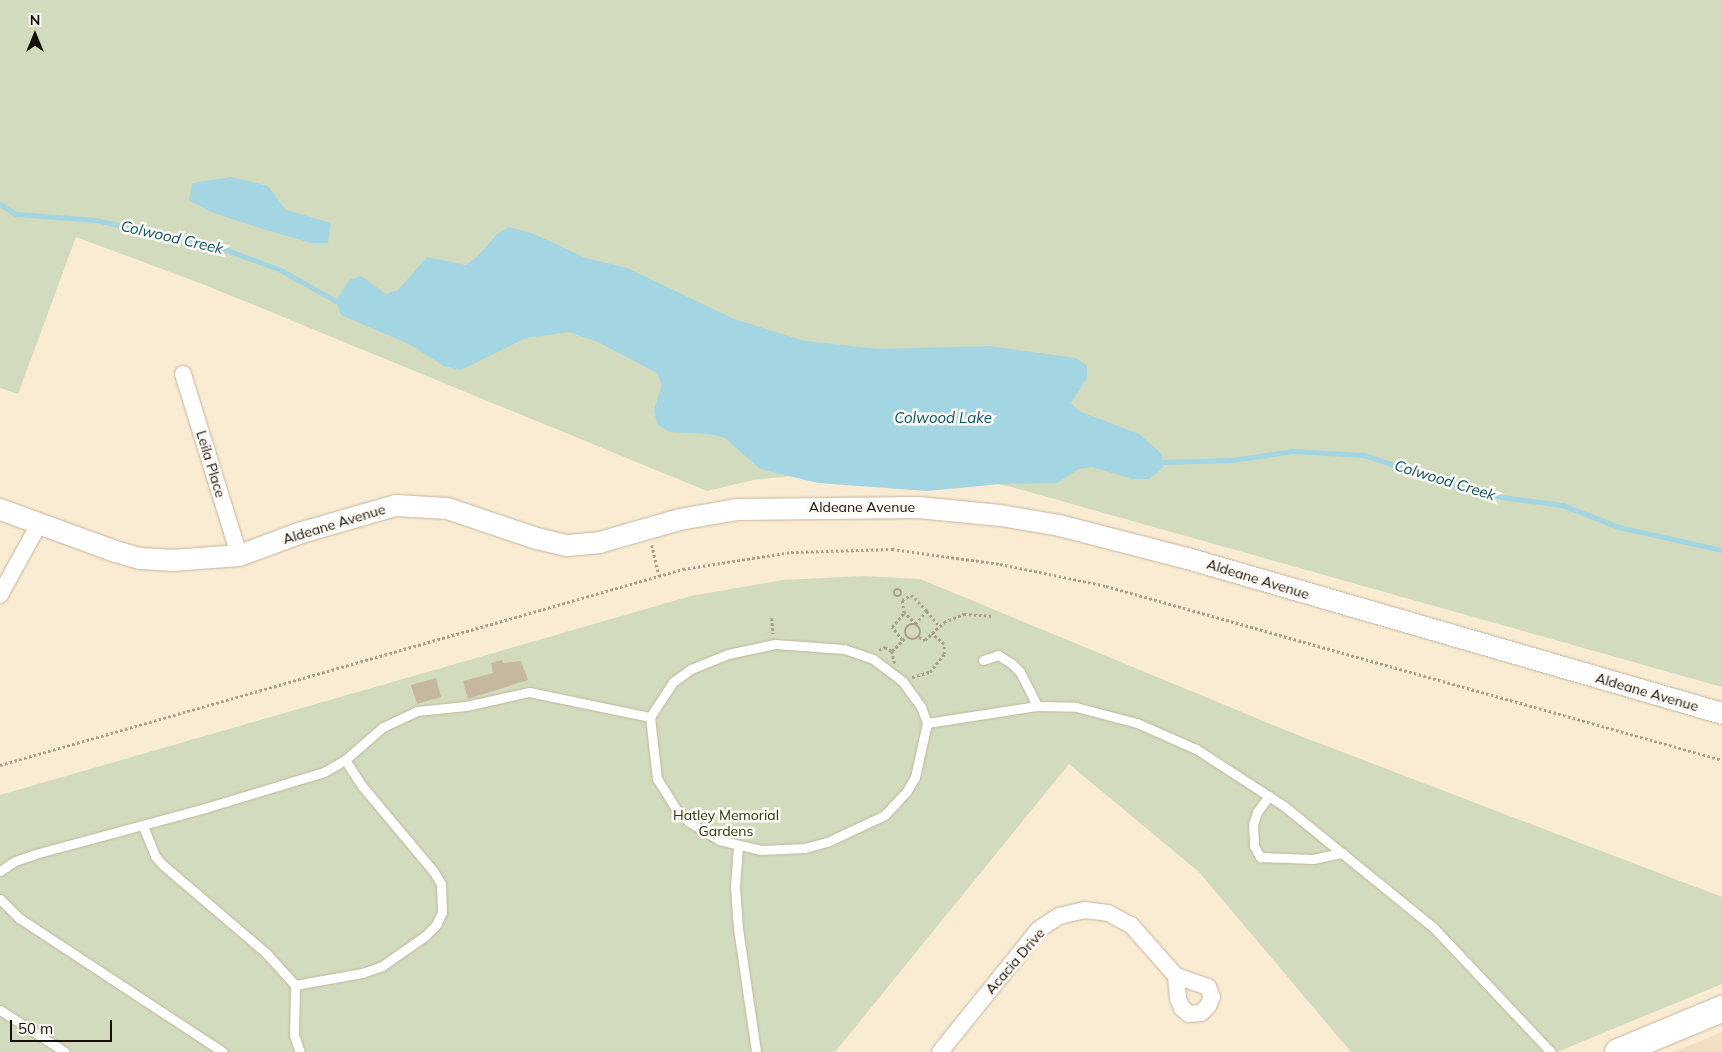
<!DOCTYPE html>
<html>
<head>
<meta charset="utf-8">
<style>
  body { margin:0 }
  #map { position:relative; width:1722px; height:1052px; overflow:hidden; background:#faebd3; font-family:Mulish,sans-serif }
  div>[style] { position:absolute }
  .built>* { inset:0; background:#f2dec0 }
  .green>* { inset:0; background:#d2dbbd }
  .water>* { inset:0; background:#a4d5e2 }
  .stream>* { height:4.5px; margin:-2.25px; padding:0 2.25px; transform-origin:2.25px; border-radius:2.25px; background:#a4d5e2 }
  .building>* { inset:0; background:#c6b7a0 }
  .path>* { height:2.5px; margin-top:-1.25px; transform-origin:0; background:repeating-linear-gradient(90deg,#aa9e8c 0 2.5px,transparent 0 5px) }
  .path>.ring { margin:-1.25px; padding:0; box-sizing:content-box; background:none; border:2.5px solid #aa9e8c; border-radius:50% }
  .roads { filter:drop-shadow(0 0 1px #c3b49d) drop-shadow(0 0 1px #c3b49d) }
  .service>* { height:9px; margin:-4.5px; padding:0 4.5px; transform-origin:4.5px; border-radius:4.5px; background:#fff }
  .minor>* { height:16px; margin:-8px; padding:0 8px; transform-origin:8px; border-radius:8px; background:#fff }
  .tertiary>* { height:21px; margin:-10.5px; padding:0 10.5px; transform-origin:10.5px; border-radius:10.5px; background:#fff }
  .primary>* { height:26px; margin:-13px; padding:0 13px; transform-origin:13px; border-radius:13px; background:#fff }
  span { translate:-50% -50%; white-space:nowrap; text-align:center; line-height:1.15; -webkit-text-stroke:5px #fdfaf5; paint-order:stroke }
  .street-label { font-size:14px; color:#151007 }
  .park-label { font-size:14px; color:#2a3305 }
  .water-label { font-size:15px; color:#0c5260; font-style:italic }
  .north { position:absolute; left:10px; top:10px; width:50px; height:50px; -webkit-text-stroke:4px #fdfaf5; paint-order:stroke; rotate:0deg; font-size:14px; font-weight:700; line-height:20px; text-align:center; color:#151007 }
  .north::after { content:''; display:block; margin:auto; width:18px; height:22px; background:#151007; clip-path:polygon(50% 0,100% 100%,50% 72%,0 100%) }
  .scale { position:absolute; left:10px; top:1020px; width:102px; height:22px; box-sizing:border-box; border:2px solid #151007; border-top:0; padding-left:6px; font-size:15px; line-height:18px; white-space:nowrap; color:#151007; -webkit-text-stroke:4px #fdfaf5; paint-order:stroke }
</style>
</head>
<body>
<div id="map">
  <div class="built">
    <i style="clip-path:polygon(1722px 1032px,1722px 1052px,1674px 1052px)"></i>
  </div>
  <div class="green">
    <i style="clip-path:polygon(0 0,1722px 0,1722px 687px,1008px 486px,971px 479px,823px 473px,753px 480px,707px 491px,205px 285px,76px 237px,18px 394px,0 388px)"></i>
    <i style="clip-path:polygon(864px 576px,920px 579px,1290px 732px,1722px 897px,1722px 984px,1557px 1052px,1351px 1052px,1199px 872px,1069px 764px,835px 1052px,0 1052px,0 795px,691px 596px,783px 580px)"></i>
  </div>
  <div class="water">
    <i style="clip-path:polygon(231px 177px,268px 186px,286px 210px,331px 223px,328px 243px,311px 243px,260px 228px,211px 212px,189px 200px,192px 183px)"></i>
    <i style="clip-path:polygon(509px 227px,534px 234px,586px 258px,627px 268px,734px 319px,805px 341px,879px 349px,990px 346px,1076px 358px,1087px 366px,1087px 378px,1071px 403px,1079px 411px,1139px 434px,1162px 454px,1163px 468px,1149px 479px,1133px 479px,1092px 467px,1079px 469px,1057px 483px,1001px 484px,927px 491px,818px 483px,760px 469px,725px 438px,710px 434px,669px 432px,657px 424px,654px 410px,662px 385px,657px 373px,598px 342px,569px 332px,526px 338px,461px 370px,444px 366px,409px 344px,341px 315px,336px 301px,349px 280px,361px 276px,386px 294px,398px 290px,427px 257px,466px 265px,478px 256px,497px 234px)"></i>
  </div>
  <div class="stream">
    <i style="left:0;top:204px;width:19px;rotate:32deg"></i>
    <i style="left:16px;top:214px;width:81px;rotate:4.2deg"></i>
    <i style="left:97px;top:220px;width:133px;rotate:13deg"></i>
    <i style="left:227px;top:250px;width:58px;rotate:20.3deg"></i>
    <i style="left:281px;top:270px;width:63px;rotate:29.4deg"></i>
    <i style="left:1164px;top:462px;width:68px;rotate:-1.7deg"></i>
    <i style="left:1232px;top:460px;width:62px;rotate:-8.4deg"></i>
    <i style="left:1293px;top:451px;width:71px;rotate:3.2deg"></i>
    <i style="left:1364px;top:455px;width:101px;rotate:18.4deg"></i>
    <i style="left:1460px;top:487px;width:43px;rotate:13.4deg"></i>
    <i style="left:1502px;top:497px;width:62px;rotate:7.5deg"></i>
    <i style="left:1563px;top:505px;width:60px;rotate:21.4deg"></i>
    <i style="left:1619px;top:527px;width:106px;rotate:12.6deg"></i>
  </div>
  <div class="building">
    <i style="clip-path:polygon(502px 660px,503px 663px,521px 661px,528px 680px,468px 699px,463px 681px,493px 673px,491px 663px)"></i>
    <i style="clip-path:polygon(436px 678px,441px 697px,417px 704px,411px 685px)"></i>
  </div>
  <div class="path">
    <i style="left:652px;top:545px;width:31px;rotate:77deg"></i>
    <i class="ring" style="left:894px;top:589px;width:5.5px;height:5.5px"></i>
    <i style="left:927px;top:611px;width:17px;rotate:130deg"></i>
    <i style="left:916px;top:624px;width:16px;rotate:-137deg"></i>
    <i style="left:904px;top:613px;width:13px;rotate:-99deg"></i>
    <i style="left:902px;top:600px;width:10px;rotate:-29deg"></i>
    <i style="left:911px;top:595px;width:5px;rotate:37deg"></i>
    <i style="left:915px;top:598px;width:18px;rotate:47deg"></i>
    <i style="left:927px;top:611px;width:19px;rotate:51deg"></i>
    <i style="left:772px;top:618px;width:16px;rotate:86deg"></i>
    <i class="ring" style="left:905px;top:624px;width:13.5px;height:13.5px"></i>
    <i style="left:919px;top:637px;width:7px;rotate:27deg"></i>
    <i style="left:925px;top:640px;width:26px;rotate:-43deg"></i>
    <i style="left:944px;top:622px;width:22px;rotate:-22deg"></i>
    <i style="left:964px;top:614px;width:30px;rotate:4deg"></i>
    <i style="left:902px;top:640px;width:16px;rotate:-128deg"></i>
    <i style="left:892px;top:627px;width:18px;rotate:-49deg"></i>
    <i style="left:879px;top:650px;width:7px;rotate:-27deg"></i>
    <i style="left:885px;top:647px;width:8px;rotate:30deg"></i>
    <i style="left:892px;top:651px;width:13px;rotate:77deg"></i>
    <i style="left:892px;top:651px;width:21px;rotate:-45deg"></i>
    <i style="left:912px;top:677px;width:19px;rotate:-16deg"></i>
    <i style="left:930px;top:672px;width:23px;rotate:-52deg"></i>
    <i style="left:944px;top:654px;width:10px;rotate:-90deg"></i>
    <i style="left:944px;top:644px;width:16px;rotate:-140deg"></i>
    <i style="left:0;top:765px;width:711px;rotate:-16.01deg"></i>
    <i style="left:683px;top:569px;width:109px;rotate:-8.9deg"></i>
    <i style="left:791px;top:552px;width:101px;rotate:-1.7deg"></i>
    <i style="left:892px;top:549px;width:109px;rotate:7.9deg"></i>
    <i style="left:1000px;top:564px;width:108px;rotate:11.7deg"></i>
    <i style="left:1106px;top:586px;width:640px;rotate:15.77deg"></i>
  </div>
  <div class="roads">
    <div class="service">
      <i style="left:775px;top:644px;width:69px;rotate:4.1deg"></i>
      <i style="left:844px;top:649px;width:31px;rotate:19deg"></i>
      <i style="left:873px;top:659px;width:38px;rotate:37deg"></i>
      <i style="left:903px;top:682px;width:31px;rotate:54deg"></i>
      <i style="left:921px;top:707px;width:17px;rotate:69deg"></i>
      <i style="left:927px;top:723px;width:55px;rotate:102.5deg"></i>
      <i style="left:915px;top:777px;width:16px;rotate:120deg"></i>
      <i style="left:907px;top:791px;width:33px;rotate:133deg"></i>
      <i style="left:885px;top:815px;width:64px;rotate:155deg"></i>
      <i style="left:827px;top:842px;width:24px;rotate:165deg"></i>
      <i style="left:804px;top:848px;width:43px;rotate:177.3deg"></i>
      <i style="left:761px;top:850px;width:43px;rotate:-166.6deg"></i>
      <i style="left:719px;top:840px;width:35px;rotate:-149deg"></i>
      <i style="left:689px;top:822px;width:18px;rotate:-135deg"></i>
      <i style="left:676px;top:809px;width:36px;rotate:-122deg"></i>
      <i style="left:657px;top:779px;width:62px;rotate:-96.4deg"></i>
      <i style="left:650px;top:717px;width:42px;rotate:-56.7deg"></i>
      <i style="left:673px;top:682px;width:22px;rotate:-36deg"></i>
      <i style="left:691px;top:669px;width:40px;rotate:-22deg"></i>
      <i style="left:728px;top:654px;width:48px;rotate:-12deg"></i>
      <i style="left:983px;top:660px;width:16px;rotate:-18deg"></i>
      <i style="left:998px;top:655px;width:15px;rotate:32deg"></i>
      <i style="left:1011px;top:663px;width:13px;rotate:45deg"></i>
      <i style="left:1020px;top:672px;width:38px;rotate:63deg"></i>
      <i style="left:927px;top:723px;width:111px;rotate:-8.8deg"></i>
      <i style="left:1037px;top:706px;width:39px;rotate:1deg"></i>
      <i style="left:1076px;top:707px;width:63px;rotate:14.7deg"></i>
      <i style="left:1137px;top:723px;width:64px;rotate:23.8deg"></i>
      <i style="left:1196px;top:749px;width:105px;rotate:32.9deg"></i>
      <i style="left:1284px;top:806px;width:193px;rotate:39.1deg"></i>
      <i style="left:1434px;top:928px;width:170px;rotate:46.7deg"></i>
      <i style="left:1269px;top:796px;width:20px;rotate:127deg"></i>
      <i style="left:1257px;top:812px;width:13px;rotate:108deg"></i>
      <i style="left:1253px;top:824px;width:22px;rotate:87deg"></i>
      <i style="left:1254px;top:846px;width:13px;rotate:61deg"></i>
      <i style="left:1260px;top:857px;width:53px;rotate:2.2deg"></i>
      <i style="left:1313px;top:859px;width:30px;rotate:-12deg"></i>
      <i style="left:143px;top:826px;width:32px;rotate:68deg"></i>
      <i style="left:155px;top:856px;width:12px;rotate:48deg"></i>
      <i style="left:163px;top:865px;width:135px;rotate:40.5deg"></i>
      <i style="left:266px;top:953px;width:43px;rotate:47.8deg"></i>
      <i style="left:295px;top:985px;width:50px;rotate:91.1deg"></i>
      <i style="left:294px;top:1035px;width:18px;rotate:71deg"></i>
      <i style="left:738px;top:846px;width:41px;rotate:94.2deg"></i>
      <i style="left:735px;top:887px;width:41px;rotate:85.8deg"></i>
      <i style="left:738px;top:928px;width:125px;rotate:81.7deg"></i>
      <i style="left:0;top:871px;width:18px;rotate:-34deg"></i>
      <i style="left:15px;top:861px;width:21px;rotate:-19deg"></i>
      <i style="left:35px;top:854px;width:176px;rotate:-15.1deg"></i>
      <i style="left:205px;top:808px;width:124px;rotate:-16.8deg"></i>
      <i style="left:324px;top:772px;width:24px;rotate:-30deg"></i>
      <i style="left:345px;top:760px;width:50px;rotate:-41deg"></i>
      <i style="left:383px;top:727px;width:38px;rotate:-25deg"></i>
      <i style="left:417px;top:711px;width:49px;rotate:-5.8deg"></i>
      <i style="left:466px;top:706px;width:65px;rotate:-12.5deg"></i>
      <i style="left:529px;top:692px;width:124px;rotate:11.7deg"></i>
      <i style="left:0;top:899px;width:27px;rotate:45deg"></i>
      <i style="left:19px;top:918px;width:244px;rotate:33.3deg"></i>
      <i style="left:295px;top:985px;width:68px;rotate:-10.2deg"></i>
      <i style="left:362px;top:973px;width:21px;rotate:-19deg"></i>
      <i style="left:382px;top:966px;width:52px;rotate:-34.9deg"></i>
      <i style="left:425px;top:936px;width:16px;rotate:-45deg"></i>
      <i style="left:436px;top:925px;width:14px;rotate:-65deg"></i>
      <i style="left:442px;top:912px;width:28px;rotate:-92deg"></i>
      <i style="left:441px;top:884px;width:14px;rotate:-120deg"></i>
      <i style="left:434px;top:872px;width:112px;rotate:-129.9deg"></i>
      <i style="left:362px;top:786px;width:31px;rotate:-123deg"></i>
      <i style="left:0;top:1010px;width:77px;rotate:32.9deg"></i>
    </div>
    <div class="minor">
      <i style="left:183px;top:374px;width:189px;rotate:72.8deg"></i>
      <i style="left:0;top:595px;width:81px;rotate:-61.2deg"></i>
      <i style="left:940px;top:1052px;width:156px;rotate:-51.2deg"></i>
      <i style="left:1038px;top:930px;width:25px;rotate:-34deg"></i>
      <i style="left:1059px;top:916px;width:26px;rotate:-13deg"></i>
      <i style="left:1084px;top:910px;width:24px;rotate:7deg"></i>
      <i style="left:1108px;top:913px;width:26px;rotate:28deg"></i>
      <i style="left:1131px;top:925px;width:68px;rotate:48.6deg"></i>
      <i style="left:1176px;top:976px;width:23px;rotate:85deg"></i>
      <i style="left:1178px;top:999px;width:10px;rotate:66deg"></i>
      <i style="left:1182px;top:1008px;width:9px;rotate:41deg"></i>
      <i style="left:1189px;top:1014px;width:12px;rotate:-5deg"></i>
      <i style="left:1201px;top:1013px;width:10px;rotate:-45deg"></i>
      <i style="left:1208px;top:1006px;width:10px;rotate:-66deg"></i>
      <i style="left:1212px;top:997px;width:11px;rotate:-112deg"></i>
      <i style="left:1208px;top:987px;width:34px;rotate:-161deg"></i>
    </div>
    <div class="tertiary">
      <i style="left:0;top:509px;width:122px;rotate:20.1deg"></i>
      <i style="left:115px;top:551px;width:25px;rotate:16deg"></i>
      <i style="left:139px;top:558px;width:33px;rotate:3deg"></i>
      <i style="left:172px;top:560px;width:67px;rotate:-4.3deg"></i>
      <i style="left:239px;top:555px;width:63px;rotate:-20.4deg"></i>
      <i style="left:298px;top:533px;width:101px;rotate:-16.1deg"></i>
      <i style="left:395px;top:505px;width:52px;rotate:3.3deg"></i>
      <i style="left:447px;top:508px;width:94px;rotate:18.6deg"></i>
      <i style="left:536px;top:538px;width:32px;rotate:13deg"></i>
      <i style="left:567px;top:545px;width:32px;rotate:-5deg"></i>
      <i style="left:599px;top:542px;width:83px;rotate:-16deg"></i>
      <i style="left:679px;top:519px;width:59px;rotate:-9.8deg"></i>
      <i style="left:737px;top:509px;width:181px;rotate:-0.6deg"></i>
      <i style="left:918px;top:507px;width:82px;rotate:5.6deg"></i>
      <i style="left:1000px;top:515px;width:60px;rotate:9.6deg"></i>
      <i style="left:1059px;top:525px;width:132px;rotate:14.5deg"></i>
      <i style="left:1187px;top:558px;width:557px;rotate:16.16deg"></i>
    </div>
    <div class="primary">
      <i style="left:1618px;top:1052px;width:113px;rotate:-22.5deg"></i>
    </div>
  </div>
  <div class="street-label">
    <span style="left:211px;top:464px;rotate:73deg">Leila Place</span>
    <span style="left:862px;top:507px">Aldeane Avenue</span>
    <span style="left:334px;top:524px;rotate:-17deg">Aldeane Avenue</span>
    <span style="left:1258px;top:579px;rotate:17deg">Aldeane Avenue</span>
    <span style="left:1647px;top:692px;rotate:16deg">Aldeane Avenue</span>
    <span style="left:1015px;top:961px;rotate:-49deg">Acacia Drive</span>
  </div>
  <div class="park-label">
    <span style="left:726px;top:823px">Hatley Memorial<br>Gardens</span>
  </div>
  <div class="water-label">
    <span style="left:172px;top:237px;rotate:13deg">Colwood Creek</span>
    <span style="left:943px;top:418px">Colwood Lake</span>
    <span style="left:1445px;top:480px;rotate:17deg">Colwood Creek</span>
  </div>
  <div class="north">N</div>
  <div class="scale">50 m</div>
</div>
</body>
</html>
